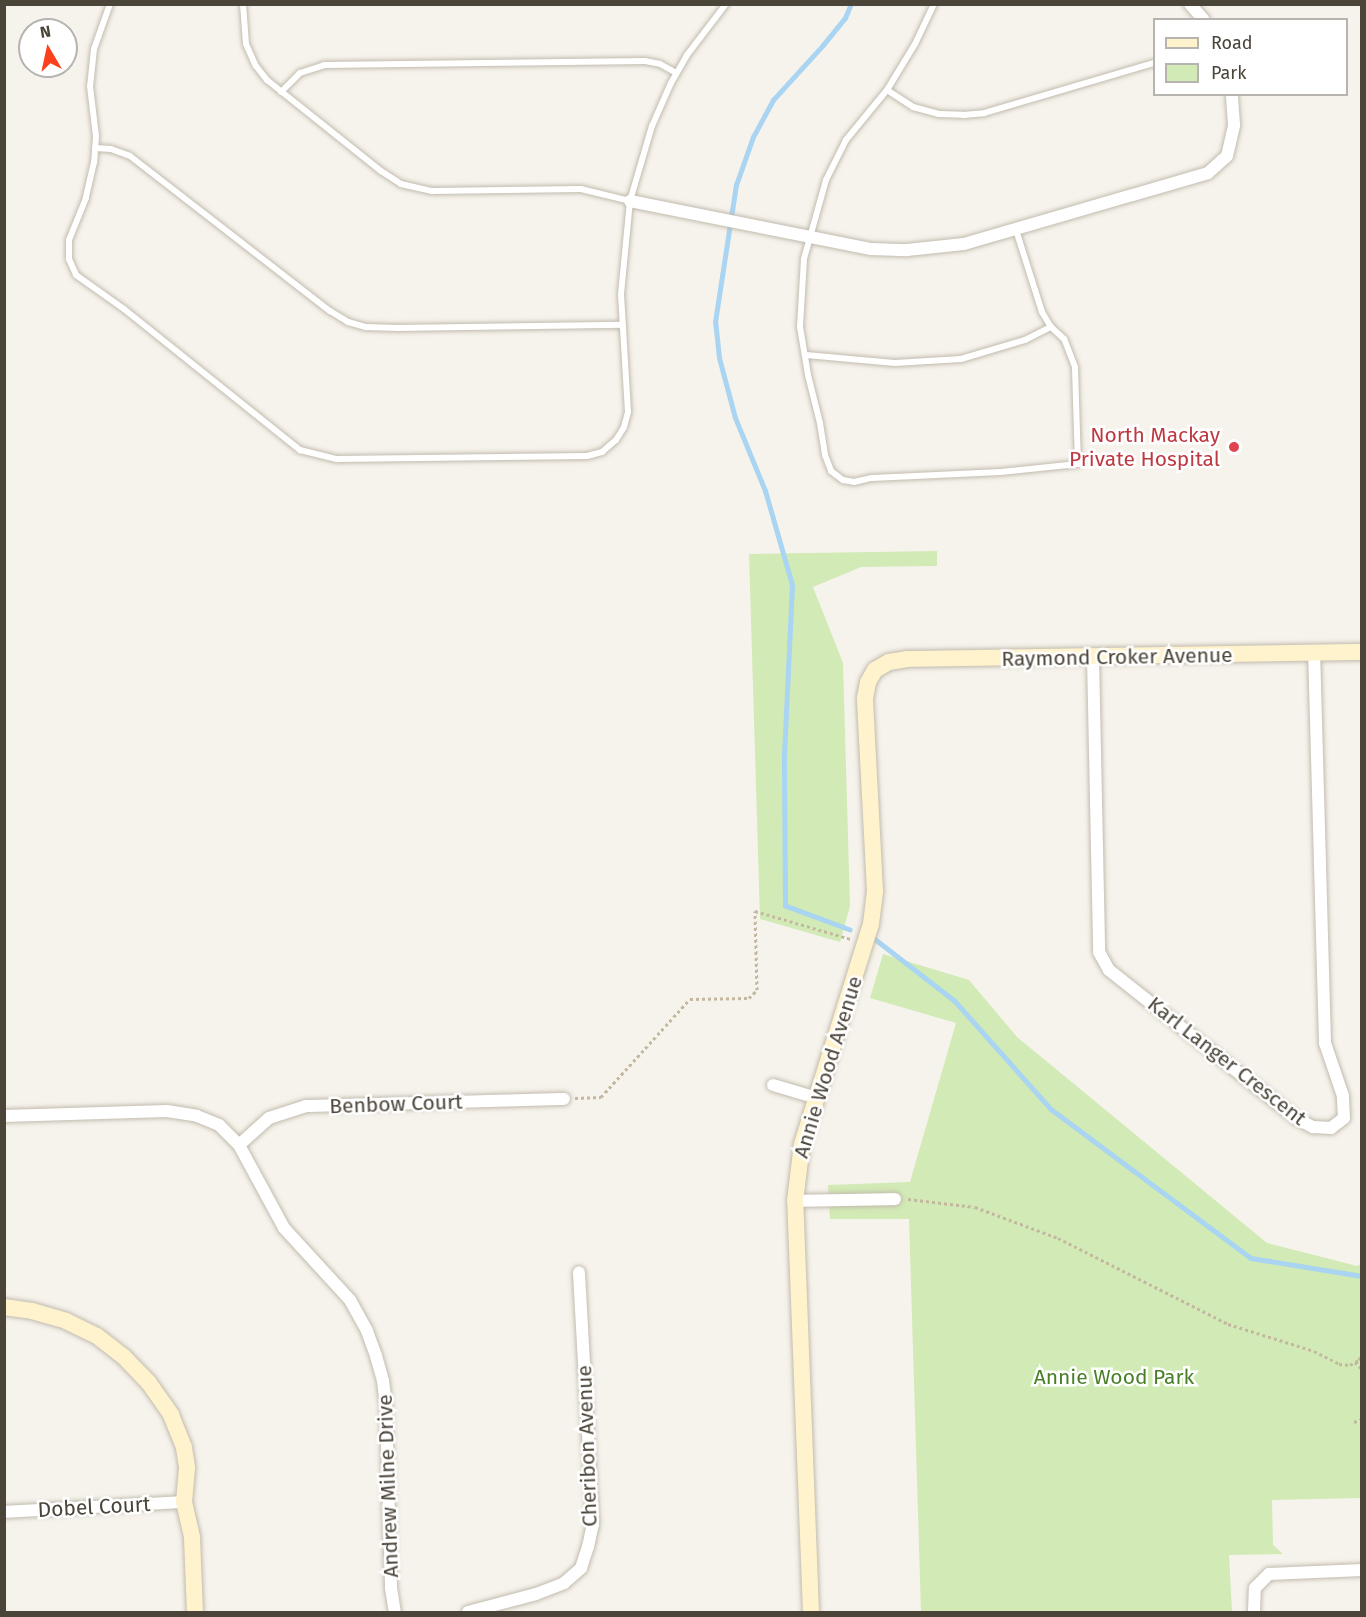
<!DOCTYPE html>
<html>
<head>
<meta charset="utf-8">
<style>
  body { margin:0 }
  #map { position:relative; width:1366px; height:1617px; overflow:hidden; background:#f6f3ec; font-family:"Fira Sans",sans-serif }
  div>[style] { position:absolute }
  .green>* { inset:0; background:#d2eab5 }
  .stream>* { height:4.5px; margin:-2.25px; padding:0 2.25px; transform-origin:2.25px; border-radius:2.25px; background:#a9d4f2 }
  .path>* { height:3px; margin-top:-1.5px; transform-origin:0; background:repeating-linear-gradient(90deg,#c4b79f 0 3px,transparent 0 6px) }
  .roads { filter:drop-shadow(0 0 2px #c2bbae) drop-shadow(0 0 2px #c2bbae) }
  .lane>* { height:6px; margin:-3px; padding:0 3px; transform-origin:3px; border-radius:3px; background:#fff }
  .street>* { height:12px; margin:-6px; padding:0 6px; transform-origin:6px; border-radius:6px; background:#fff }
  .secondary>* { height:16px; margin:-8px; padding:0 8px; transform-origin:8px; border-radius:8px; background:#fff3cd }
  .dots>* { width:16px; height:16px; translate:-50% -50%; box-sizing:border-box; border:3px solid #fff; border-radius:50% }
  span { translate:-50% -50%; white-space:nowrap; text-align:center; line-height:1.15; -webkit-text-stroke:5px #fff; paint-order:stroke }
  .health-label { font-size:21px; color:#be3a42 }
  .right { translate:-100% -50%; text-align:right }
  .street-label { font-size:21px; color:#4b4439 }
  .park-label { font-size:21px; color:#4a7f2a }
  .frame { position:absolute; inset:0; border:6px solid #4b4439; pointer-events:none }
  .legend { position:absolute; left:1153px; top:18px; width:195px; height:78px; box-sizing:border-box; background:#fff; border:2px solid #b7b4b0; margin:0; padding:8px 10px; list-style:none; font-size:18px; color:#4b4439 }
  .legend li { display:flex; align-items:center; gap:12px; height:30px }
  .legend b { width:30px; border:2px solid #b7b4b0 }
  .north { position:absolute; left:18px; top:18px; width:60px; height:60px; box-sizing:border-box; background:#fff; border:2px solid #b7b4b0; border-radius:50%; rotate:351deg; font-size:16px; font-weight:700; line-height:24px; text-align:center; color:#4b4439 }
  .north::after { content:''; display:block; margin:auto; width:21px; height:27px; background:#fc3f1d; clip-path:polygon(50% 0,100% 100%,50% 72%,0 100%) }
</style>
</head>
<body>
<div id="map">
  <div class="green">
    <i style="clip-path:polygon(937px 551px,937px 566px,861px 567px,813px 587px,843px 663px,850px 906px,840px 942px,760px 919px,749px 554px)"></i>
    <i style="clip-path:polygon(883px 954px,969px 980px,1017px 1037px,1267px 1243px,1357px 1266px,1361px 1264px,1361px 1498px,1272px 1500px,1273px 1545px,1283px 1554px,1229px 1555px,1232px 1612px,921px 1612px,909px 1219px,830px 1219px,828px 1185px,910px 1182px,956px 1023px,870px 998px)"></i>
  </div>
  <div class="stream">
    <i style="left:850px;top:930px;width:69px;rotate:-159.7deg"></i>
    <i style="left:785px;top:906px;width:151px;rotate:-90.4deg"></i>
    <i style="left:784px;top:755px;width:170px;rotate:-87.3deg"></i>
    <i style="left:792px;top:585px;width:98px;rotate:-106deg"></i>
    <i style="left:765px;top:491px;width:79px;rotate:-112.3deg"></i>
    <i style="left:735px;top:418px;width:62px;rotate:-104.9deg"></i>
    <i style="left:719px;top:358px;width:36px;rotate:-96deg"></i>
    <i style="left:715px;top:322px;width:139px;rotate:-81.3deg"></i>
    <i style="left:736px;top:185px;width:51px;rotate:-70.5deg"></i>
    <i style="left:753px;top:137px;width:42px;rotate:-61.6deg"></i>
    <i style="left:773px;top:100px;width:74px;rotate:-47.7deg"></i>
    <i style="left:823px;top:45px;width:35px;rotate:-51deg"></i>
    <i style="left:845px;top:18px;width:15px;rotate:-67deg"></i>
    <i style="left:875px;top:939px;width:100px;rotate:37.7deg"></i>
    <i style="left:954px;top:1000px;width:146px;rotate:48.3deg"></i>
    <i style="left:1051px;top:1109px;width:249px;rotate:36.7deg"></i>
    <i style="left:1251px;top:1258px;width:112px;rotate:9.2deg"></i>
  </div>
  <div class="path">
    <i style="left:575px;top:1098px;width:26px;rotate:-2deg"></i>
    <i style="left:601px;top:1097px;width:132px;rotate:-47.8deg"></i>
    <i style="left:690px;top:999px;width:59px;rotate:-1deg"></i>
    <i style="left:749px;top:998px;width:11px;rotate:-45deg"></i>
    <i style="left:757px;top:990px;width:79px;rotate:-91.5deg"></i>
    <i style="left:755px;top:911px;width:100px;rotate:16.3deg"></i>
    <i style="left:908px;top:1199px;width:67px;rotate:6.8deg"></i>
    <i style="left:975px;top:1207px;width:89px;rotate:20.5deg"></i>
    <i style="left:1058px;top:1238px;width:191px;rotate:26.8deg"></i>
    <i style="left:1228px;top:1324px;width:90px;rotate:17.4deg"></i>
    <i style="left:1314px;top:1351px;width:28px;rotate:27deg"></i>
    <i style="left:1339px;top:1364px;width:11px;rotate:5deg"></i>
    <i style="left:1350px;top:1365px;width:10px;rotate:-29deg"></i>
    <i style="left:1359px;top:1360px;width:7px;rotate:-63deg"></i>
    <i style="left:1355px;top:1362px;width:10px;rotate:45deg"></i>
    <i style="left:1354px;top:1422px;width:9px;rotate:-21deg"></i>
  </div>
  <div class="roads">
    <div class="lane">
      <i style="left:110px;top:4px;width:48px;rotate:109.6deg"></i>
      <i style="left:94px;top:49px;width:37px;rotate:96deg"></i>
      <i style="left:90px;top:86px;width:50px;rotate:83.2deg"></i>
      <i style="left:96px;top:136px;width:26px;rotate:94deg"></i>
      <i style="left:94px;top:162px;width:37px;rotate:103deg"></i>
      <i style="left:86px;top:198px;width:45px;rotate:112deg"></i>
      <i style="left:69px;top:240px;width:19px;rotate:90deg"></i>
      <i style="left:69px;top:259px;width:17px;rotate:66deg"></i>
      <i style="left:76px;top:275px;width:59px;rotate:35.3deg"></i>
      <i style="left:124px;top:309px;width:226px;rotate:38.7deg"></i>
      <i style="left:300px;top:450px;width:38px;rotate:14deg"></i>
      <i style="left:337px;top:459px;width:250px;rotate:-0.7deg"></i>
      <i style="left:587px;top:456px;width:16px;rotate:-15deg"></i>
      <i style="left:602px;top:452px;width:18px;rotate:-41deg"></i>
      <i style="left:616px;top:440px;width:15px;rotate:-58deg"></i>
      <i style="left:624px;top:427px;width:16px;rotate:-75deg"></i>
      <i style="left:628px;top:412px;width:118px;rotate:-93.4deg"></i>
      <i style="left:621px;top:294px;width:93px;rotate:-84.5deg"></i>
      <i style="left:630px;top:201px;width:78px;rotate:-73.7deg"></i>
      <i style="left:652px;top:126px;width:47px;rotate:-66.2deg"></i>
      <i style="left:671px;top:83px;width:32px;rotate:-60deg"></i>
      <i style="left:687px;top:55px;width:64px;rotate:-52.6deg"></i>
      <i style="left:243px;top:4px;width:40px;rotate:85.7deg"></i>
      <i style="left:246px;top:44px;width:24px;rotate:66deg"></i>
      <i style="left:256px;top:66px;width:18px;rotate:52deg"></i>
      <i style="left:267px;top:80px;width:146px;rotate:38.6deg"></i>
      <i style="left:381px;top:171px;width:24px;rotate:33deg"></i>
      <i style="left:401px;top:184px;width:32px;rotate:13deg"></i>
      <i style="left:432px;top:191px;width:149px;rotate:-0.8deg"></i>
      <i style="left:581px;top:189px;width:50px;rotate:13.8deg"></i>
      <i style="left:934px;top:4px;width:44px;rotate:115.4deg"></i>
      <i style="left:915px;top:44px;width:54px;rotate:121.3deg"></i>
      <i style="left:887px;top:90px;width:65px;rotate:129.4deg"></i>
      <i style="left:846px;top:140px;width:45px;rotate:116.6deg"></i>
      <i style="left:826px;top:180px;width:82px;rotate:105.6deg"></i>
      <i style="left:804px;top:259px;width:68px;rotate:93.4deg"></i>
      <i style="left:800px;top:327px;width:49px;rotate:80.5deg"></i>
      <i style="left:808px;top:375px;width:49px;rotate:76deg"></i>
      <i style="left:820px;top:423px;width:32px;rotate:81deg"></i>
      <i style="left:825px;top:455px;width:17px;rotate:69deg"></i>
      <i style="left:831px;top:471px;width:15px;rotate:37deg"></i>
      <i style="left:843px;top:480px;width:11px;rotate:10deg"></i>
      <i style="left:854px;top:482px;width:18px;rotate:-13deg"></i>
      <i style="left:872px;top:478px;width:129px;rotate:-2.7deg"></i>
      <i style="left:1001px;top:472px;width:77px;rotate:-5.9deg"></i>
      <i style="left:1078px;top:464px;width:97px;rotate:-91.8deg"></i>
      <i style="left:1075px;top:367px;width:30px;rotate:-111deg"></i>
      <i style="left:1064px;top:339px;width:18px;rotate:-137deg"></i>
      <i style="left:1051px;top:327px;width:17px;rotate:-121deg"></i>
      <i style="left:1042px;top:312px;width:86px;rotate:-107.6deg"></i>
      <i style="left:887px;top:90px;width:31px;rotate:33deg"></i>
      <i style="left:913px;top:107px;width:27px;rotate:15deg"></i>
      <i style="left:939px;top:114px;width:24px;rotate:2deg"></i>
      <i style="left:963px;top:115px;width:21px;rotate:-5deg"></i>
      <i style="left:984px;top:113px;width:177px;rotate:-16.4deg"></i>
      <i style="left:281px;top:92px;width:27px;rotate:-45deg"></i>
      <i style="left:300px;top:73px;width:25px;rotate:-18deg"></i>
      <i style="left:324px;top:65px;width:321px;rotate:-0.7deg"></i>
      <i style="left:645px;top:61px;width:15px;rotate:11deg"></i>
      <i style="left:660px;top:64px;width:18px;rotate:29deg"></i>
      <i style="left:95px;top:148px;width:16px;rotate:4deg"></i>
      <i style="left:111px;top:149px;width:20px;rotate:20deg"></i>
      <i style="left:130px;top:156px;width:253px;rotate:37.8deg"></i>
      <i style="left:330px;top:311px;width:21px;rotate:31deg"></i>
      <i style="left:348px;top:322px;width:19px;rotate:16deg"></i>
      <i style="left:366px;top:327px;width:32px;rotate:2deg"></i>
      <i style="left:398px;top:328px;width:223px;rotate:-0.8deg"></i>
      <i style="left:806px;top:355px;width:89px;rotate:5.1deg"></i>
      <i style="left:895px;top:363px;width:66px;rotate:-3.5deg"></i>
      <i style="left:961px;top:359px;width:67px;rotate:-16.5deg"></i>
      <i style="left:1025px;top:340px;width:29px;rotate:-27deg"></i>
    </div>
    <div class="street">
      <i style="left:1190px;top:4px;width:21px;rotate:49deg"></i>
      <i style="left:630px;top:201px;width:246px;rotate:11.3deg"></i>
      <i style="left:871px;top:249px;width:36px;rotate:2deg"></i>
      <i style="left:907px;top:250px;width:57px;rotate:-6deg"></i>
      <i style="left:964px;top:244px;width:254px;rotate:-16.2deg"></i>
      <i style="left:1208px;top:173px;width:25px;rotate:-42deg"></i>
      <i style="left:1227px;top:156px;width:32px;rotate:-77deg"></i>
      <i style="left:1234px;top:125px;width:31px;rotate:-94deg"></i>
      <i style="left:1093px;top:657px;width:295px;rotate:88.8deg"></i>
      <i style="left:1099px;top:952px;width:21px;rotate:61deg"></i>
      <i style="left:1109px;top:970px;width:240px;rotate:38.4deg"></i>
      <i style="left:1297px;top:1119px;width:18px;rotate:27deg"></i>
      <i style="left:1313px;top:1127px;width:18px;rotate:3deg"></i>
      <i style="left:1331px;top:1128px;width:16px;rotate:-38deg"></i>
      <i style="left:1344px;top:1118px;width:22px;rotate:-93deg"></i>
      <i style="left:1343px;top:1096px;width:56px;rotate:-108.8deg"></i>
      <i style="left:1325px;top:1043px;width:389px;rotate:-91.6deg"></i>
      <i style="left:773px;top:1085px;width:46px;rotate:16.5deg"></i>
      <i style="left:4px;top:1116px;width:163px;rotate:-1.8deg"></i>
      <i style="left:167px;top:1111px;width:30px;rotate:9deg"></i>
      <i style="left:197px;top:1116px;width:24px;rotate:22deg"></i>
      <i style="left:219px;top:1125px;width:28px;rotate:45deg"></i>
      <i style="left:239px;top:1145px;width:94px;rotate:61.5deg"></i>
      <i style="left:284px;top:1228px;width:98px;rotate:47.5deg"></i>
      <i style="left:350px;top:1300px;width:35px;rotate:61deg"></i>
      <i style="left:367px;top:1331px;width:27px;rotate:70deg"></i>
      <i style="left:376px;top:1356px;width:26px;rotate:74deg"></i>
      <i style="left:383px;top:1381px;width:26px;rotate:83deg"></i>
      <i style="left:386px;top:1407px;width:181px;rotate:88.4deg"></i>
      <i style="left:391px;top:1588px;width:24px;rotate:81deg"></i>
      <i style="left:239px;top:1145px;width:40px;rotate:-42deg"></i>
      <i style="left:269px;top:1118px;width:39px;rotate:-18deg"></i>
      <i style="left:306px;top:1106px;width:258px;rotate:-1.6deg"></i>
      <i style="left:795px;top:1201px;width:100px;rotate:-1.1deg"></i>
      <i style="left:4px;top:1512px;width:180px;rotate:-3.2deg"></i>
      <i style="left:468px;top:1612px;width:70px;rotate:-14.8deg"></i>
      <i style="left:536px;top:1594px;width:30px;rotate:-21deg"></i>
      <i style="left:564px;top:1583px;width:23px;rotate:-41deg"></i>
      <i style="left:581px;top:1568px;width:22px;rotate:-72deg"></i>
      <i style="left:588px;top:1547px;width:24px;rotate:-78deg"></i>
      <i style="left:593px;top:1524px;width:252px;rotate:-93.2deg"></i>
      <i style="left:1254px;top:1612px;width:24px;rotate:-88deg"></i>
      <i style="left:1255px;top:1588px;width:20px;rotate:-45deg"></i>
      <i style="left:1269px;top:1574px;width:93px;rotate:-2.5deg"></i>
    </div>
    <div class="secondary">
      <i style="left:4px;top:1307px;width:28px;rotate:8deg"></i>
      <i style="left:32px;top:1311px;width:35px;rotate:16deg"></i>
      <i style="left:66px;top:1321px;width:34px;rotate:26deg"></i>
      <i style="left:97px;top:1336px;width:33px;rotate:38deg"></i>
      <i style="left:123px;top:1356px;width:37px;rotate:46deg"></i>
      <i style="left:149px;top:1383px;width:39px;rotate:55deg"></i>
      <i style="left:171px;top:1415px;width:35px;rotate:68deg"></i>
      <i style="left:184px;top:1448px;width:20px;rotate:81deg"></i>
      <i style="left:187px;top:1468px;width:34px;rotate:95deg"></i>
      <i style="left:184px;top:1502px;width:37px;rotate:77deg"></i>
      <i style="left:192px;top:1538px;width:74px;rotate:87.7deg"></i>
      <i style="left:811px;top:1612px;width:411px;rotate:-92.2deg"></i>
      <i style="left:795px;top:1201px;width:57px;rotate:-83deg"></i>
      <i style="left:802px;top:1144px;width:231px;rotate:-72.6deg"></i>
      <i style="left:871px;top:924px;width:33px;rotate:-83deg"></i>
      <i style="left:875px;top:891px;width:193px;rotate:-93deg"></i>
      <i style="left:865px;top:698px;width:16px;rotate:-79deg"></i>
      <i style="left:868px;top:682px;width:14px;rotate:-60deg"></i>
      <i style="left:875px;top:670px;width:16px;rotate:-30deg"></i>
      <i style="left:889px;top:662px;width:18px;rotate:-9deg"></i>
      <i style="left:907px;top:659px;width:455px;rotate:-0.9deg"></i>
    </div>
  </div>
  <div class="dots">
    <i style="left:1234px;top:447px;background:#e0444e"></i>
  </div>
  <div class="health-label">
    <span class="right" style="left:1220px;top:447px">North Mackay<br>Private Hospital</span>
  </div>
  <div class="street-label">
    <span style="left:1117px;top:657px;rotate:-1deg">Raymond Croker Avenue</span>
    <span style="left:1227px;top:1061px;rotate:38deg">Karl Langer Crescent</span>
    <span style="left:828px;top:1067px;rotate:-73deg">Annie Wood Avenue</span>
    <span style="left:396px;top:1104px;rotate:-2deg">Benbow Court</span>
    <span style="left:587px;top:1446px;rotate:-92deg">Cheribon Avenue</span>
    <span style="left:388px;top:1486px;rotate:-92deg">Andrew Milne Drive</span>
    <span style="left:94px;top:1507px;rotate:-3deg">Dobel Court</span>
  </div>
  <div class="park-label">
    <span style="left:1114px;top:1377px">Annie Wood Park</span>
  </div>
  <div class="frame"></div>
  <ul class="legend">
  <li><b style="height:8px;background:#fff3cd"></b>Road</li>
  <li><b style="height:16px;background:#d2eab5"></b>Park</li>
  </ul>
  <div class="north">N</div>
</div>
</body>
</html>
